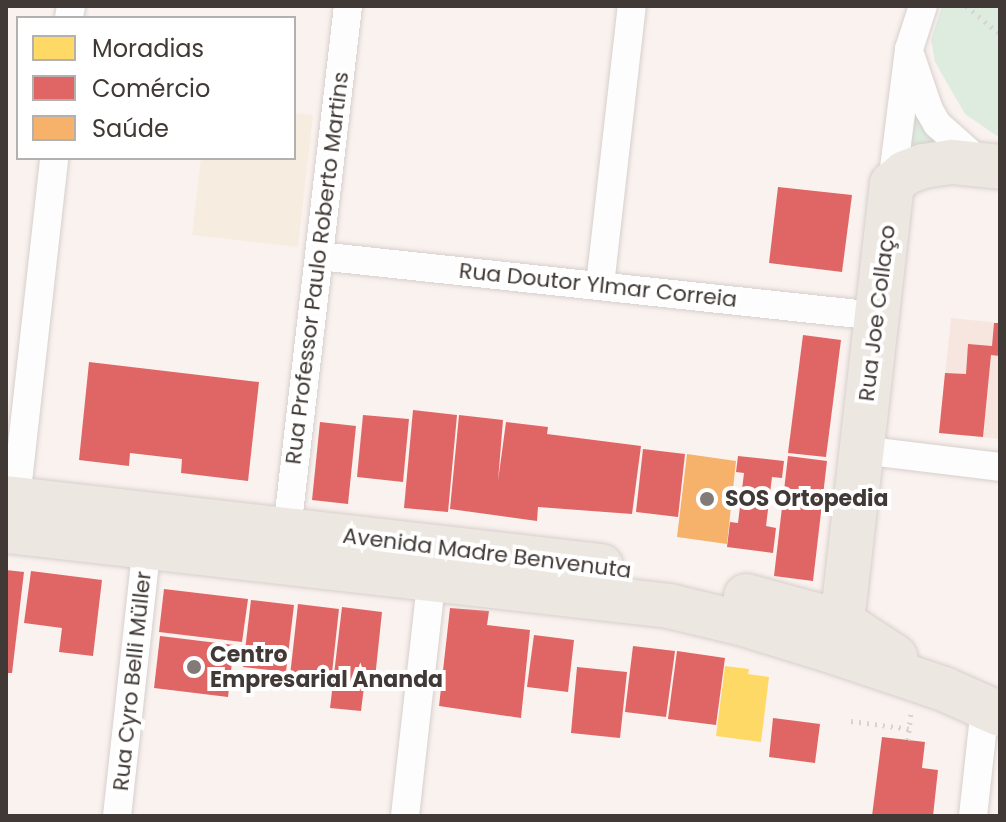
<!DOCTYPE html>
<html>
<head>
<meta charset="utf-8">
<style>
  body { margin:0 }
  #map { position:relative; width:1006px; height:822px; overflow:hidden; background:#faf2ef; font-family:Poppins,sans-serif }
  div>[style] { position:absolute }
  .built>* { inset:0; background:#f7e6e0 }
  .education>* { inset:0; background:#f6ede0 }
  .green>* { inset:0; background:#ddecde }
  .homes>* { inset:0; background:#ffd966 }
  .shops>* { inset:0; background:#e06666 }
  .health>* { inset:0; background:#f6b26b }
  .path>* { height:5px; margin-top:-2.5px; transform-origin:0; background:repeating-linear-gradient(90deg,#d6d4d3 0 2px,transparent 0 8px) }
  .roads { filter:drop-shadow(0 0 2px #d6cfcc) drop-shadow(0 0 2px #d6cfcc) }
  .minor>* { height:28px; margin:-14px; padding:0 14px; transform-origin:14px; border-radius:14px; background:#fefdfd }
  .primary>* { height:44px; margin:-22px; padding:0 22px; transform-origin:22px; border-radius:22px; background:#ece7e0 }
  .dots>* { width:22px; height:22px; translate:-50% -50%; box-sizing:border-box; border:4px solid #fff; border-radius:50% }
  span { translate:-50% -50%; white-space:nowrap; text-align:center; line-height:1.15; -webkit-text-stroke:8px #fff; paint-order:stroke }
  .street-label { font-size:22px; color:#413935 }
  .poi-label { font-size:22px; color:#413935; font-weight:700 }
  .left { translate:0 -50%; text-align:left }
  .frame { position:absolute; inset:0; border:8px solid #413935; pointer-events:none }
  .legend { position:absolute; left:16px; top:16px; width:280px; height:144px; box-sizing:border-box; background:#fff; border:2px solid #b3b0ae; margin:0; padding:10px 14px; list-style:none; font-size:24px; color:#413935 }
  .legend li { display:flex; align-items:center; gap:16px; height:40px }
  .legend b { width:40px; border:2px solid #b3b0ae }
</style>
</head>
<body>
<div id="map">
  <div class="built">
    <i style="clip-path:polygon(951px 318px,1000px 323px,1000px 439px,939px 433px)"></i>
  </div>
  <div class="education">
    <i style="clip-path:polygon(294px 113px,313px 115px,298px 247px,192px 235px,201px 158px,294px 158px)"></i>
  </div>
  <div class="green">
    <i style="clip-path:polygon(942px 6px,1000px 6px,1000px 138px,965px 114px,935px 62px,931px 40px)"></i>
    <i style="clip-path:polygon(912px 94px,957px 153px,904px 162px)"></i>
  </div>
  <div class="homes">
    <i style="clip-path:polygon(725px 666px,749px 669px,748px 674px,769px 677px,761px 742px,716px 736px)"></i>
  </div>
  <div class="shops">
    <i style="clip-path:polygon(778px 187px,852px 195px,842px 272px,769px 263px)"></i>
    <i style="clip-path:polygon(994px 323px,1000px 323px,1000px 356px,991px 355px,983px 437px,939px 433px,945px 373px,966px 374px,968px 344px,992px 346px)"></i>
    <i style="clip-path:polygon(803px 335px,841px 340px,826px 457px,788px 453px)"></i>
    <i style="clip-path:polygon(89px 362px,259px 382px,248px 481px,181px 473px,182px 459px,130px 453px,129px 466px,79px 460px)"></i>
    <i style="clip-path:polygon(413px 410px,457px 415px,448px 512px,404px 508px)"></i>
    <i style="clip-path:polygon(363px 415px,409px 419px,403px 482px,357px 477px)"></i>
    <i style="clip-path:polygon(459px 415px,503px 420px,498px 481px,506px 422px,548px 427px,547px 434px,641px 446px,632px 514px,538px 507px,537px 521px,450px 509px)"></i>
    <i style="clip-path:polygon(320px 422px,356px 426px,348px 504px,312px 500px)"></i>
    <i style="clip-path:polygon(643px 449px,685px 454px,678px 517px,636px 512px)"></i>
    <i style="clip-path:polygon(738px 456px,784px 461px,782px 478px,772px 477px,766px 526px,776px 528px,773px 553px,727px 547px,730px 522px,738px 523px,744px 473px,736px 472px)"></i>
    <i style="clip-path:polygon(788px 456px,827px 461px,813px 581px,774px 576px)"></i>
    <i style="clip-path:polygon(6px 570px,24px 572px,12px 673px,6px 673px)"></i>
    <i style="clip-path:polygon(31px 571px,102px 580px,93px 656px,59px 652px,62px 628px,24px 623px)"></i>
    <i style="clip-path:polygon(164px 589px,248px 599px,242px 642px,159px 632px)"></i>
    <i style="clip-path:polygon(251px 600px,294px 605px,286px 672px,243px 667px)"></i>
    <i style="clip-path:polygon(298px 604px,339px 609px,331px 682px,290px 676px)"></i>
    <i style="clip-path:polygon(342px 607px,382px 612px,374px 688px,364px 687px,361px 711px,330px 708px)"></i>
    <i style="clip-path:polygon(450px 608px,489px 611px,487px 625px,530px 630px,521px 718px,439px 706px)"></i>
    <i style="clip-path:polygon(534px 635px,574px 640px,568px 692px,527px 687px)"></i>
    <i style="clip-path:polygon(160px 636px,234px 645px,228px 697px,154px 688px)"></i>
    <i style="clip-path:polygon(633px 646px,675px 651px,666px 717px,625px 712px)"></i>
    <i style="clip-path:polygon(677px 651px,725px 658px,716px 725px,668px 719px)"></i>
    <i style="clip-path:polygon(577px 667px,627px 672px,620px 738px,571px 733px)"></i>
    <i style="clip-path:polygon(773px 718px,820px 724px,815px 763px,769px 757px)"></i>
    <i style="clip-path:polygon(882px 737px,925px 742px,922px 768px,938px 770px,933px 816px,872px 816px)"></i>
  </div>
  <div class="health">
    <i style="clip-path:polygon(687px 454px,736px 461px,727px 544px,677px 537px)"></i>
  </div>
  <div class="path">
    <i style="left:966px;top:6px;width:44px;rotate:39.5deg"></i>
    <i style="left:851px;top:721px;width:60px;rotate:7.7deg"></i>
    <i style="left:908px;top:740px;width:27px;rotate:-84deg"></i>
  </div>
  <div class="roads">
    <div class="minor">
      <i style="left:69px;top:18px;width:12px;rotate:-81deg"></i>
      <i style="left:911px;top:57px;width:56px;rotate:71.2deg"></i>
      <i style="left:929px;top:110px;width:16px;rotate:60deg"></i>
      <i style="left:937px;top:124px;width:59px;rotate:41.6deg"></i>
      <i style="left:892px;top:184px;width:136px;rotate:-82.8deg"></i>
      <i style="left:909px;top:49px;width:45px;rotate:-72deg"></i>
      <i style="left:319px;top:256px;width:561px;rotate:6.14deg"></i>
      <i style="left:600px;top:285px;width:281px;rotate:-83.5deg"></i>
      <i style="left:862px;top:450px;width:139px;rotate:7deg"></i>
      <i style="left:16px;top:499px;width:343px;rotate:-83.6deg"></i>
      <i style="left:287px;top:530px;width:528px;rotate:-83.36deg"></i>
      <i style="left:117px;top:816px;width:272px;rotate:-83.7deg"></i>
      <i style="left:405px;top:816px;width:241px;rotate:-83.6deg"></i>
      <i style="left:973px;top:816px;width:110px;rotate:-83.7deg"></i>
    </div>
    <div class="primary">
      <i style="left:6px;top:498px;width:599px;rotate:6.52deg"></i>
      <i style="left:6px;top:531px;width:667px;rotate:6.45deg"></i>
      <i style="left:669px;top:606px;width:73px;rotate:13.5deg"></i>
      <i style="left:740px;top:623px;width:92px;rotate:17.1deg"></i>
      <i style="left:828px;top:650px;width:122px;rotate:18.6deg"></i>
      <i style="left:944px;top:689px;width:61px;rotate:24.1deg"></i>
      <i style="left:746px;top:596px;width:99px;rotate:15.2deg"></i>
      <i style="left:842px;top:622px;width:64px;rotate:33.4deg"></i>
      <i style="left:842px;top:622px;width:441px;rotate:-83.5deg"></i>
      <i style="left:892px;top:184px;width:17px;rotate:-40deg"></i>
      <i style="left:905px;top:173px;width:19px;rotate:-21deg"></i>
      <i style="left:923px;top:166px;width:29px;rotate:-8deg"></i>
      <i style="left:952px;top:162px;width:48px;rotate:5.9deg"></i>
    </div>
  </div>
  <div class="dots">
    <i style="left:707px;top:499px;background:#827a76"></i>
    <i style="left:194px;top:667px;background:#827a76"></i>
  </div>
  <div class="street-label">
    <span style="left:317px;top:268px;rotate:-83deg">Rua Professor Paulo Roberto Martins</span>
    <span style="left:598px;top:285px;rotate:6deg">Rua Doutor Ylmar Correia</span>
    <span style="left:877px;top:313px;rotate:-83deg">Rua Joe Collaço</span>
    <span style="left:487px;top:553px;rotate:7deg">Avenida Madre Benvenuta</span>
    <span style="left:132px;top:681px;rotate:-84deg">Rua Cyro Belli Müller</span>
  </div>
  <div class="poi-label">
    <span class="left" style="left:725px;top:499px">SOS Ortopedia</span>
    <span class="left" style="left:210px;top:667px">Centro<br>Empresarial Ananda</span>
  </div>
  <div class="frame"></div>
  <ul class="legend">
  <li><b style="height:22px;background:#ffd966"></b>Moradias</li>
  <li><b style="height:22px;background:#e06666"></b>Comércio</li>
  <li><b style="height:22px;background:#f6b26b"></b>Saúde</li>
  </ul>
</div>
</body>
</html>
